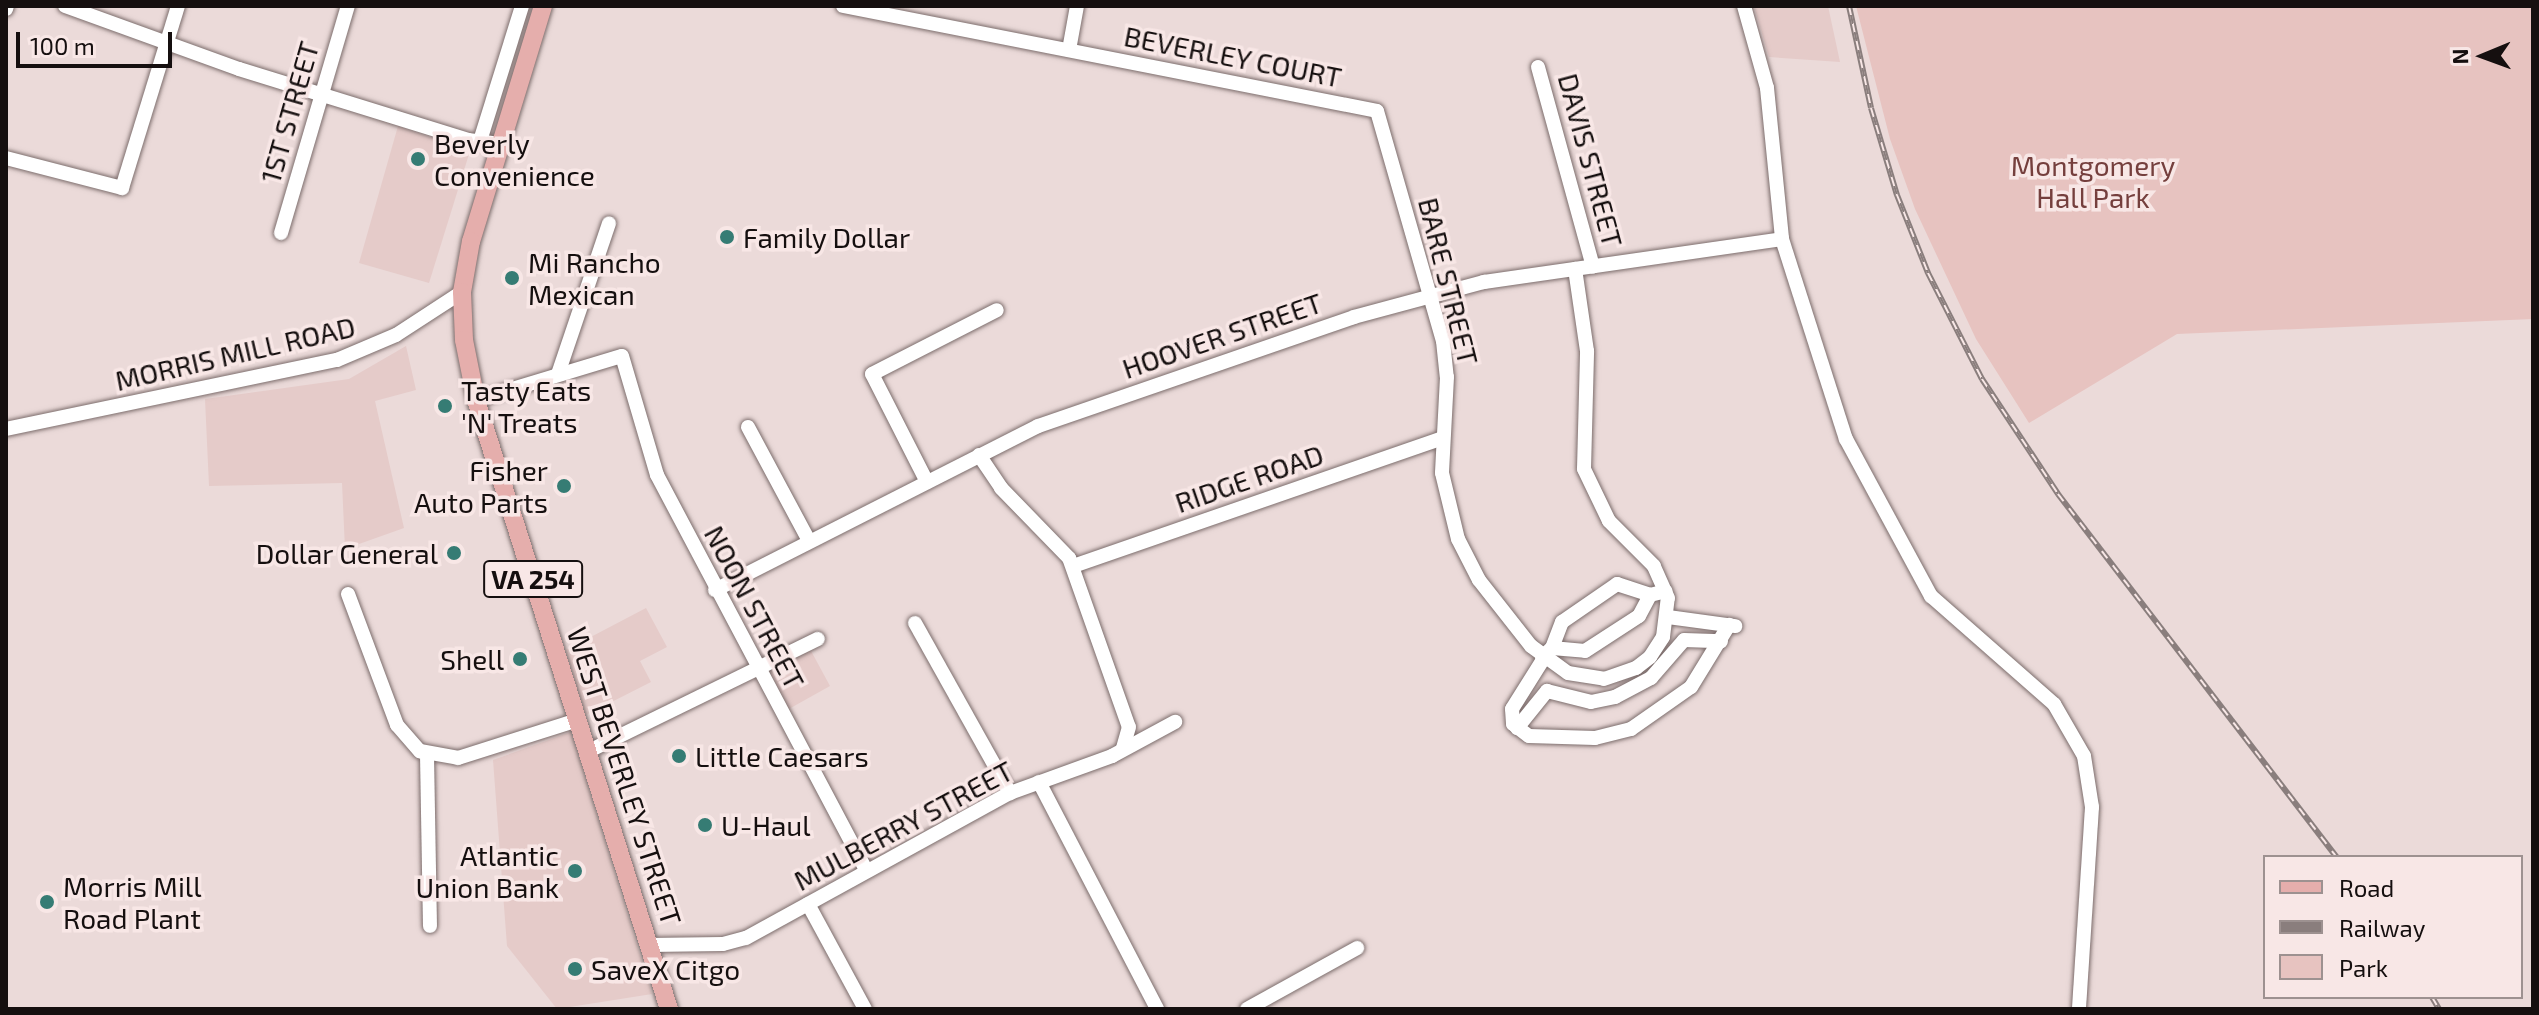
<!DOCTYPE html>
<html>
<head>
<meta charset="utf-8">
<style>
  body { margin:0 }
  #map { position:relative; width:2539px; height:1015px; overflow:hidden; background:#ebdad9; font-family:"Exo 2",sans-serif }
  div>[style] { position:absolute }
  .built>* { inset:0; background:#e5cbc9 }
  .green>* { inset:0; background:#e7c3c0 }
  .roads { filter:drop-shadow(0 0 2px #7c6d6c) drop-shadow(0 0 2px #7c6d6c) }
  .minor>* { height:14px; margin:-7px; padding:0 7px; transform-origin:7px; border-radius:7px; background:#fff }
  .major>* { height:18px; margin:-9px; padding:0 9px; transform-origin:9px; border-radius:9px; background:#e5aeac }
  .rail>* { height:6px; margin-top:-3px; transform-origin:0; background:repeating-linear-gradient(90deg,#f8e7e6 0 9px,#8a7e7d 0 18px); box-sizing:border-box; border-block:2px solid #8a7e7d }
  .dots>* { width:22px; height:22px; translate:-50% -50%; box-sizing:border-box; border:4px solid #f8e7e6; border-radius:50% }
  span { translate:-50% -50%; white-space:nowrap; text-align:center; line-height:1.15; -webkit-text-stroke:7px #f8e7e6; paint-order:stroke }
  .shield-label span { padding:2px 6px; background:#f8e7e6; border:2px solid; border-radius:6px; -webkit-text-stroke-width:0 }
  .shield-label { font-size:26px; color:#150f0f; font-weight:700 }
  .street-label { font-size:28px; color:#150f0f }
  .poi-label { font-size:28px; color:#150f0f }
  .left { translate:0 -50%; text-align:left }
  .right { translate:-100% -50%; text-align:right }
  .park-label { font-size:28px; color:#753f3d }
  .frame { position:absolute; inset:0; border:8px solid #150f0f; pointer-events:none }
  .legend { position:absolute; left:2263px; top:855px; width:260px; height:144px; box-sizing:border-box; background:#f8e7e6; border:2px solid #9d9190; margin:0; padding:10px 14px; list-style:none; font-size:24px; color:#150f0f }
  .legend li { display:flex; align-items:center; gap:16px; height:40px }
  .legend b { width:40px; border:2px solid #9d9190 }
  .north { position:absolute; left:2443px; top:16px; width:80px; height:80px; -webkit-text-stroke:6px #f8e7e6; paint-order:stroke; rotate:269deg; font-size:22px; font-weight:700; line-height:32px; text-align:center; color:#150f0f }
  .north::after { content:''; display:block; margin:auto; width:28px; height:36px; background:#150f0f; clip-path:polygon(50% 0,100% 100%,50% 72%,0 100%) }
  .scale { position:absolute; left:16px; top:32px; width:156px; height:36px; box-sizing:border-box; border:4px solid #150f0f; border-top:0; padding-left:10px; font-size:24px; line-height:28px; white-space:nowrap; color:#150f0f; -webkit-text-stroke:6px #f8e7e6; paint-order:stroke }
</style>
</head>
<body>
<div id="map">
  <div class="built">
    <i style="clip-path:polygon(1754px 6px,1828px 6px,1840px 62px,1769px 57px)"></i>
    <i style="clip-path:polygon(398px 126px,470px 151px,429px 283px,359px 263px)"></i>
    <i style="clip-path:polygon(406px 346px,416px 390px,375px 401px,404px 528px,345px 549px,342px 483px,209px 486px,205px 399px,349px 379px)"></i>
    <i style="clip-path:polygon(646px 608px,667px 647px,640px 661px,651px 682px,586px 715px,566px 650px)"></i>
    <i style="clip-path:polygon(810px 649px,830px 686px,787px 710px,766px 672px)"></i>
    <i style="clip-path:polygon(571px 732px,652px 994px,557px 1009px,507px 946px,493px 760px)"></i>
  </div>
  <div class="green">
    <i style="clip-path:polygon(1856px 6px,2533px 6px,2533px 319px,2177px 334px,2029px 423px,1976px 339px,1915px 209px,1890px 139px)"></i>
  </div>
  <div class="roads">
    <div class="minor">
      <i style="left:65px;top:6px;width:185px;rotate:19.9deg"></i>
      <i style="left:239px;top:69px;width:240px;rotate:17.2deg"></i>
      <i style="left:468px;top:140px;width:32px;rotate:7deg"></i>
      <i style="left:843px;top:6px;width:544px;rotate:11.12deg"></i>
      <i style="left:1377px;top:111px;width:239px;rotate:74deg"></i>
      <i style="left:1443px;top:341px;width:36px;rotate:84deg"></i>
      <i style="left:1447px;top:377px;width:96px;rotate:93deg"></i>
      <i style="left:1442px;top:473px;width:68px;rotate:76.4deg"></i>
      <i style="left:1458px;top:539px;width:46px;rotate:62.9deg"></i>
      <i style="left:1479px;top:580px;width:84px;rotate:51.8deg"></i>
      <i style="left:1531px;top:646px;width:46px;rotate:36.1deg"></i>
      <i style="left:1568px;top:673px;width:36px;rotate:9deg"></i>
      <i style="left:1604px;top:679px;width:34px;rotate:-19deg"></i>
      <i style="left:1636px;top:668px;width:18px;rotate:-38deg"></i>
      <i style="left:1650px;top:657px;width:24px;rotate:-57deg"></i>
      <i style="left:1663px;top:637px;width:39px;rotate:-83deg"></i>
      <i style="left:1668px;top:598px;width:35px;rotate:-114deg"></i>
      <i style="left:1654px;top:566px;width:64px;rotate:-135deg"></i>
      <i style="left:1609px;top:521px;width:58px;rotate:-115.7deg"></i>
      <i style="left:1584px;top:469px;width:118px;rotate:-88.5deg"></i>
      <i style="left:1587px;top:351px;width:83px;rotate:-98.3deg"></i>
      <i style="left:1744px;top:6px;width:85px;rotate:74.3deg"></i>
      <i style="left:1767px;top:88px;width:152px;rotate:84.3deg"></i>
      <i style="left:1782px;top:239px;width:210px;rotate:72.3deg"></i>
      <i style="left:1846px;top:439px;width:179px;rotate:61.6deg"></i>
      <i style="left:1931px;top:596px;width:164px;rotate:41.3deg"></i>
      <i style="left:2054px;top:704px;width:60px;rotate:60deg"></i>
      <i style="left:2084px;top:756px;width:52px;rotate:81.1deg"></i>
      <i style="left:2092px;top:807px;width:202px;rotate:93.7deg"></i>
      <i style="left:6px;top:9px;width:3px;rotate:-72deg"></i>
      <i style="left:1069px;top:50px;width:45px;rotate:-79.7deg"></i>
      <i style="left:1538px;top:67px;width:207px;rotate:74.6deg"></i>
      <i style="left:480px;top:141px;width:141px;rotate:-72.7deg"></i>
      <i style="left:6px;top:158px;width:120px;rotate:14.5deg"></i>
      <i style="left:122px;top:188px;width:190px;rotate:-72.9deg"></i>
      <i style="left:281px;top:233px;width:237px;rotate:-73.6deg"></i>
      <i style="left:558px;top:374px;width:159px;rotate:-71.3deg"></i>
      <i style="left:476px;top:400px;width:152px;rotate:-16.8deg"></i>
      <i style="left:622px;top:356px;width:124px;rotate:73.6deg"></i>
      <i style="left:657px;top:475px;width:448px;rotate:62.1deg"></i>
      <i style="left:748px;top:427px;width:129px;rotate:61.8deg"></i>
      <i style="left:6px;top:429px;width:338px;rotate:-11.8deg"></i>
      <i style="left:337px;top:360px;width:64px;rotate:-23deg"></i>
      <i style="left:396px;top:335px;width:79px;rotate:-33.1deg"></i>
      <i style="left:979px;top:455px;width:40px;rotate:56deg"></i>
      <i style="left:1001px;top:488px;width:98px;rotate:45.8deg"></i>
      <i style="left:1069px;top:558px;width:179px;rotate:70.5deg"></i>
      <i style="left:1129px;top:727px;width:22px;rotate:106deg"></i>
      <i style="left:927px;top:482px;width:121px;rotate:-117deg"></i>
      <i style="left:872px;top:374px;width:140px;rotate:-27.1deg"></i>
      <i style="left:1073px;top:566px;width:391px;rotate:-19.1deg"></i>
      <i style="left:715px;top:590px;width:362px;rotate:-26.9deg"></i>
      <i style="left:1038px;top:426px;width:334px;rotate:-19deg"></i>
      <i style="left:1354px;top:317px;width:135px;rotate:-15.1deg"></i>
      <i style="left:1484px;top:282px;width:301px;rotate:-8.2deg"></i>
      <i style="left:348px;top:594px;width:140px;rotate:69.5deg"></i>
      <i style="left:397px;top:725px;width:35px;rotate:49deg"></i>
      <i style="left:420px;top:751px;width:39px;rotate:10deg"></i>
      <i style="left:458px;top:758px;width:126px;rotate:-17.6deg"></i>
      <i style="left:1668px;top:617px;width:68px;rotate:7.7deg"></i>
      <i style="left:915px;top:623px;width:195px;rotate:60.8deg"></i>
      <i style="left:1552px;top:648px;width:33px;rotate:5deg"></i>
      <i style="left:1585px;top:651px;width:64px;rotate:-32.9deg"></i>
      <i style="left:1639px;top:616px;width:24px;rotate:-62deg"></i>
      <i style="left:1542px;top:657px;width:13px;rotate:-42deg"></i>
      <i style="left:1552px;top:648px;width:28px;rotate:-69deg"></i>
      <i style="left:1562px;top:622px;width:67px;rotate:-34.6deg"></i>
      <i style="left:1617px;top:584px;width:35px;rotate:18deg"></i>
      <i style="left:1650px;top:595px;width:16px;rotate:-14deg"></i>
      <i style="left:1544px;top:658px;width:60px;rotate:122.1deg"></i>
      <i style="left:1512px;top:709px;width:15px;rotate:86deg"></i>
      <i style="left:1513px;top:724px;width:20px;rotate:37deg"></i>
      <i style="left:1529px;top:736px;width:66px;rotate:1.7deg"></i>
      <i style="left:1595px;top:738px;width:37px;rotate:-14deg"></i>
      <i style="left:1631px;top:729px;width:73px;rotate:-35deg"></i>
      <i style="left:1691px;top:687px;width:73px;rotate:-58.5deg"></i>
      <i style="left:1517px;top:728px;width:48px;rotate:-51deg"></i>
      <i style="left:1547px;top:691px;width:45px;rotate:14deg"></i>
      <i style="left:1591px;top:702px;width:25px;rotate:-12deg"></i>
      <i style="left:1615px;top:697px;width:41px;rotate:-27.8deg"></i>
      <i style="left:1651px;top:678px;width:50px;rotate:-49deg"></i>
      <i style="left:1684px;top:640px;width:37px;rotate:2deg"></i>
      <i style="left:587px;top:752px;width:257px;rotate:-26.1deg"></i>
      <i style="left:427px;top:755px;width:171px;rotate:89deg"></i>
      <i style="left:1039px;top:782px;width:256px;rotate:62.5deg"></i>
      <i style="left:808px;top:904px;width:119px;rotate:61.5deg"></i>
      <i style="left:649px;top:945px;width:74px;rotate:-0.8deg"></i>
      <i style="left:723px;top:944px;width:24px;rotate:-15deg"></i>
      <i style="left:746px;top:938px;width:301px;rotate:-28.8deg"></i>
      <i style="left:1010px;top:793px;width:109px;rotate:-19.9deg"></i>
      <i style="left:1112px;top:756px;width:72px;rotate:-28.4deg"></i>
      <i style="left:1247px;top:1009px;width:126px;rotate:-29deg"></i>
    </div>
    <div class="major">
      <i style="left:543px;top:6px;width:246px;rotate:107deg"></i>
      <i style="left:471px;top:241px;width:52px;rotate:100deg"></i>
      <i style="left:462px;top:292px;width:48px;rotate:87.6deg"></i>
      <i style="left:464px;top:340px;width:61px;rotate:78.7deg"></i>
      <i style="left:476px;top:400px;width:639px;rotate:72.42deg"></i>
    </div>
  </div>
  <div class="rail">
    <i style="left:1849px;top:6px;width:104px;rotate:77.8deg"></i>
    <i style="left:1871px;top:108px;width:91px;rotate:73.4deg"></i>
    <i style="left:1897px;top:195px;width:84px;rotate:68.3deg"></i>
    <i style="left:1928px;top:273px;width:119px;rotate:63deg"></i>
    <i style="left:1982px;top:379px;width:138px;rotate:56.5deg"></i>
    <i style="left:2058px;top:494px;width:458px;rotate:52.5deg"></i>
    <i style="left:2432px;top:997px;width:14px;rotate:60deg"></i>
  </div>
  <div class="dots">
    <i style="left:418px;top:159px;background:#367c74"></i>
    <i style="left:727px;top:237px;background:#367c74"></i>
    <i style="left:512px;top:278px;background:#367c74"></i>
    <i style="left:445px;top:406px;background:#367c74"></i>
    <i style="left:564px;top:486px;background:#367c74"></i>
    <i style="left:454px;top:553px;background:#367c74"></i>
    <i style="left:520px;top:659px;background:#367c74"></i>
    <i style="left:679px;top:756px;background:#367c74"></i>
    <i style="left:705px;top:825px;background:#367c74"></i>
    <i style="left:575px;top:871px;background:#367c74"></i>
    <i style="left:47px;top:902px;background:#367c74"></i>
    <i style="left:575px;top:969px;background:#367c74"></i>
  </div>
  <div class="shield-label">
    <span style="left:533px;top:579px">VA 254</span>
  </div>
  <div class="street-label">
    <span style="left:1233px;top:56px;rotate:11deg">BEVERLEY COURT</span>
    <span style="left:289px;top:112px;rotate:-74deg">1ST STREET</span>
    <span style="left:1591px;top:160px;rotate:75deg">DAVIS STREET</span>
    <span style="left:1449px;top:281px;rotate:76deg">BARE STREET</span>
    <span style="left:1222px;top:335px;rotate:-19deg">HOOVER STREET</span>
    <span style="left:235px;top:353px;rotate:-13deg">MORRIS MILL ROAD</span>
    <span style="left:1249px;top:478px;rotate:-19deg">RIDGE ROAD</span>
    <span style="left:755px;top:607px;rotate:62deg">NOON STREET</span>
    <span style="left:625px;top:776px;rotate:72deg">WEST BEVERLEY STREET</span>
    <span style="left:903px;top:825px;rotate:-28deg">MULBERRY STREET</span>
  </div>
  <div class="poi-label">
    <span class="left" style="left:434px;top:159px">Beverly<br>Convenience</span>
    <span class="left" style="left:743px;top:237px">Family Dollar</span>
    <span class="left" style="left:528px;top:278px">Mi Rancho<br>Mexican</span>
    <span class="left" style="left:461px;top:406px">Tasty Eats<br>'N' Treats</span>
    <span class="right" style="left:548px;top:486px">Fisher<br>Auto Parts</span>
    <span class="right" style="left:438px;top:553px">Dollar General</span>
    <span class="right" style="left:504px;top:659px">Shell</span>
    <span class="left" style="left:695px;top:756px">Little Caesars</span>
    <span class="left" style="left:721px;top:825px">U-Haul</span>
    <span class="right" style="left:559px;top:871px">Atlantic<br>Union Bank</span>
    <span class="left" style="left:63px;top:902px">Morris Mill<br>Road Plant</span>
    <span class="left" style="left:591px;top:969px">SaveX Citgo</span>
  </div>
  <div class="park-label">
    <span style="left:2093px;top:181px">Montgomery<br>Hall Park</span>
  </div>
  <div class="frame"></div>
  <ul class="legend">
  <li><b style="height:10px;background:#e5aeac"></b>Road</li>
  <li><b style="height:10px;background:#8a7e7d"></b>Railway</li>
  <li><b style="height:22px;background:#e7c3c0"></b>Park</li>
  </ul>
  <div class="north">N</div>
  <div class="scale">100 m</div>
</div>
</body>
</html>
